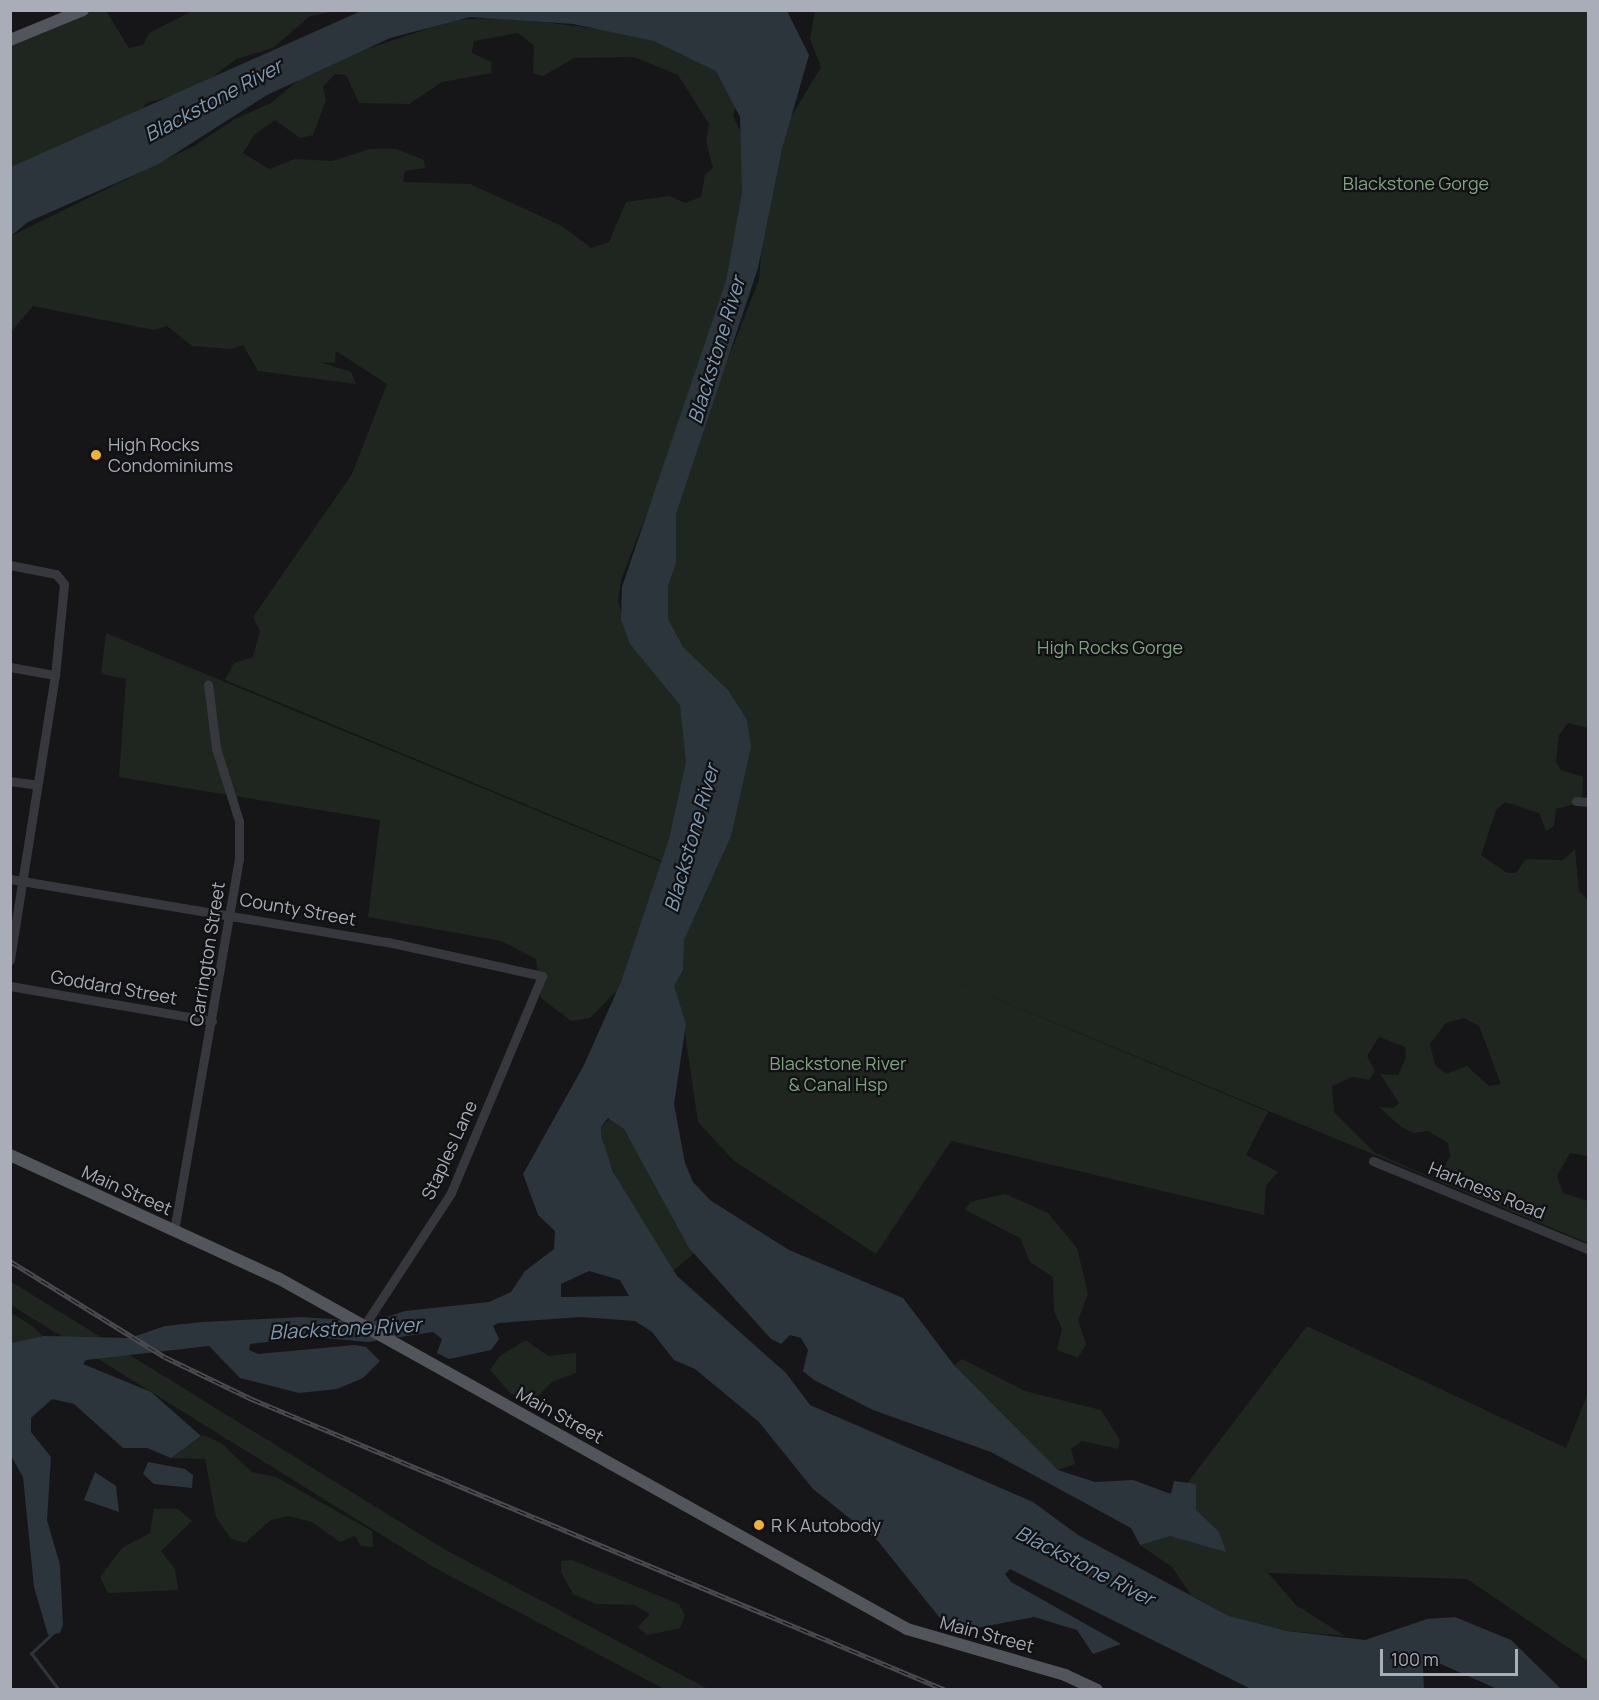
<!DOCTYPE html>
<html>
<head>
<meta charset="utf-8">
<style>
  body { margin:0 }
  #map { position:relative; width:1599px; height:1700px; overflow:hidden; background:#161618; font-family:Manrope,sans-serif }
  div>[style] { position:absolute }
  .green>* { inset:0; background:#1e261f }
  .water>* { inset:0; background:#2c353c }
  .stream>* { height:3px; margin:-1.5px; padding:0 1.5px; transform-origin:1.5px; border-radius:1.5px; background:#2c353c }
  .minor>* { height:9px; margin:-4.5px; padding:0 4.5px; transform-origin:4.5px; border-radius:4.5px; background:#37383d }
  .major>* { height:12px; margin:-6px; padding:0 6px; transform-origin:6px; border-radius:6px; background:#53555c }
  .rail>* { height:5px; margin-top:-2.5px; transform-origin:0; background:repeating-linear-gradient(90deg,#111113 0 9px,#4a4c52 0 18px); box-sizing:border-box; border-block:2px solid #4a4c52 }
  .dots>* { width:16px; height:16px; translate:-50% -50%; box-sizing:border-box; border:3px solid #111113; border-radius:50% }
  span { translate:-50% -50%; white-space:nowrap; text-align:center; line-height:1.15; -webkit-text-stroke:4.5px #111113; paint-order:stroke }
  .park-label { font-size:18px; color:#7fa381 }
  .poi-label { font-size:18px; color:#a8adb8 }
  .left { translate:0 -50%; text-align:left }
  .street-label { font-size:18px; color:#a8adb8 }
  .water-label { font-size:20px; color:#7f9bb3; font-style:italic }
  .frame { position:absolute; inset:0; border:12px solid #a8adb8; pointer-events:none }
  .scale { position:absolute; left:1380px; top:1649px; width:138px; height:27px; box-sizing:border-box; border:3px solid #a8adb8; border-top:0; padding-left:8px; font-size:18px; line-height:21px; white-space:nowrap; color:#a8adb8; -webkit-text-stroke:4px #111113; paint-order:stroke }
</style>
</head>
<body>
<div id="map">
  <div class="green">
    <i style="clip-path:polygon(79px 11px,106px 11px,129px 48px,143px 45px,149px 33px,192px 11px,336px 11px,310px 16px,273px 48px,236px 59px,197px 89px,147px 103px,134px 118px,100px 128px,78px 147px,11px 170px,11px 41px)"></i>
    <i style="clip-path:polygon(evenodd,815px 11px,1588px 11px,1588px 728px,1568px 723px,1559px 735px,1556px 762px,1561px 770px,1583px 777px,1582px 802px,1556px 809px,1554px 826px,1546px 831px,1539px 813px,1505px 802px,1496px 810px,1481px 855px,1507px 873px,1516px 873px,1526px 859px,1563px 860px,1575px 849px,1579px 891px,1588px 900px,1588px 1156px,1570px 1153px,1557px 1176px,1563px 1193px,1588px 1201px,1588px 1243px,908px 962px,1268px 1112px,1246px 1155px,1278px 1172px,1266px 1186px,1264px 1215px,951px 1141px,876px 1254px,733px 1160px,698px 1122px,682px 1013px,661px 974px,729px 810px,659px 641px,660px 532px,759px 280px,763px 227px,789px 120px,821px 67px,810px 39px,815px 11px,1464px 1018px,1479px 1026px,1501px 1084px,1489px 1086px,1467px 1066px,1446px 1074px,1435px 1065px,1430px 1044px,1446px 1023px,1464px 1018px,815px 11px,1379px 1037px,1405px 1047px,1406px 1057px,1398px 1075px,1380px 1074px,1399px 1103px,1394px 1108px,1379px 1107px,1401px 1127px,1414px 1133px,1428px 1131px,1448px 1143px,1450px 1156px,1438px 1180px,1375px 1153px,1334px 1112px,1332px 1086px,1353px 1077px,1369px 1080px,1375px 1071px,1367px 1056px,1379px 1037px)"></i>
    <i style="clip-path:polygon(evenodd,502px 17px,648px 35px,716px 61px,736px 105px,733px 116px,744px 139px,742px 217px,721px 320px,621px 580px,618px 601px,631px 644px,696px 713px,678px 815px,662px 861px,225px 680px,234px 663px,253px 657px,260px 631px,253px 617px,352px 474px,387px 384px,336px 351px,335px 363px,320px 362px,351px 372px,356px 384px,258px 371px,243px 345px,231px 349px,192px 346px,167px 326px,154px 330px,33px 306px,11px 332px,11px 236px,194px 146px,235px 119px,271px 103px,300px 79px,352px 54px,454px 20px,502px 17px,518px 33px,534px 46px,533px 73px,543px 76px,574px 58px,634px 57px,678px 75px,709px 124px,706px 141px,713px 168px,705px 175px,701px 197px,685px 203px,669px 196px,626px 202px,609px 242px,591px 248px,562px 226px,470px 184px,403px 182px,405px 171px,425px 168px,424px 160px,397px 149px,370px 149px,332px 161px,295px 159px,269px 169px,243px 153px,254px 135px,275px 120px,300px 138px,313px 135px,326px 100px,323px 87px,335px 74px,346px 75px,359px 103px,409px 104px,442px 82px,492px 73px,491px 62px,472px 53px,474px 41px,518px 33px)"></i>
    <i style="clip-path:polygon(106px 633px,676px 868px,639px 984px,614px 993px,590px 1018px,571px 1021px,541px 998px,536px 959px,501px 941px,368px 917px,380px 820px,119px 777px,126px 679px,101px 674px)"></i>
    <i style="clip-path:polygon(611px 1118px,624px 1129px,695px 1253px,673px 1271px,625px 1199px,605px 1152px,601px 1127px)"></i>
    <i style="clip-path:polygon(1005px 1194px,1048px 1213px,1077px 1248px,1088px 1294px,1078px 1320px,1086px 1344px,1078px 1358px,1057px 1350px,1062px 1329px,1054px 1311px,1053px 1277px,1030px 1262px,1020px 1238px,965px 1210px,970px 1202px)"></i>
    <i style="clip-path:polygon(10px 1281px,444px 1549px,708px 1689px,664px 1689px,435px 1568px,11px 1305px)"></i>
    <i style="clip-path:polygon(10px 1312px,32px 1326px,43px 1336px,11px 1343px)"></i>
    <i style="clip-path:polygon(1307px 1326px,1566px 1448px,1588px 1393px,1588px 1661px,1467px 1579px,1268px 1573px,1296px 1605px,1345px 1636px,1287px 1631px,1229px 1616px,1191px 1595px,1172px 1567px,1140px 1545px)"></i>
    <i style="clip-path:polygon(526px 1340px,548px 1356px,576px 1353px,576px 1373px,552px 1382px,536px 1398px,511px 1394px,490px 1370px,500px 1356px)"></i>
    <i style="clip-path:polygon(962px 1359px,1025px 1391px,1101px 1410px,1120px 1440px,1118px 1449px,1082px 1441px,1071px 1449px,1075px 1464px,1058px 1470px,954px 1365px)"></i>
    <i style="clip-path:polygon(203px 1435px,221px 1443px,252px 1472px,276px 1477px,372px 1531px,373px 1547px,361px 1546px,355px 1536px,340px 1542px,312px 1522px,289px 1516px,271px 1520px,245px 1543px,231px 1539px,216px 1517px,205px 1459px,171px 1458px)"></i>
    <i style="clip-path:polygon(154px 1509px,178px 1509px,192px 1521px,161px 1551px,175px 1569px,178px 1590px,108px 1593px,100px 1577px,122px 1548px,150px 1533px)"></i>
    <i style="clip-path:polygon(572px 1560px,679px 1604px,685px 1616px,680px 1628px,647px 1635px,638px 1627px,650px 1614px,634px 1605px,596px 1604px,573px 1594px,561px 1572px,561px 1561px)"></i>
  </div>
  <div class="water">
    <i style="clip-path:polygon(evenodd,361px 11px,787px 11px,809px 55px,782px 149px,758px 268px,676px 514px,676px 563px,668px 586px,668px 619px,683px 647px,728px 690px,747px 720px,751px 747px,731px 836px,684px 940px,683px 970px,674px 986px,686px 1024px,674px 1104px,685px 1163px,693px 1182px,710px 1200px,789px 1250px,903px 1298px,954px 1365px,1058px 1470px,1095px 1482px,1133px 1480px,1171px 1494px,1174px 1481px,1196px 1484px,1196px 1510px,1219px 1532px,1226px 1552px,1170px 1536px,1140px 1545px,1131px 1528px,991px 1452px,873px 1410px,814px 1380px,803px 1371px,808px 1350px,801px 1338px,790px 1335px,781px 1344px,771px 1339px,689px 1248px,624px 1129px,608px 1118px,601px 1127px,602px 1138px,613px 1172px,677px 1276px,786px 1373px,810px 1405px,1033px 1502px,1078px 1535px,1229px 1616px,1287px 1631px,1365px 1640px,1427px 1619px,1455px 1617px,1511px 1640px,1561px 1689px,1497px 1689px,1441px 1664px,1423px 1667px,1424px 1689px,1251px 1689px,1010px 1569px,1005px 1574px,1011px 1582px,1121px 1644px,1093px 1654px,1077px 1630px,1034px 1617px,967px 1630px,944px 1623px,877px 1540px,813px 1489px,759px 1422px,695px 1369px,674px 1360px,652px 1332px,635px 1321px,581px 1317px,498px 1323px,493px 1326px,499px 1339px,491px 1350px,449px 1359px,437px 1353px,442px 1339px,433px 1332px,368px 1342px,313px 1337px,250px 1344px,249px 1350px,258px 1354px,355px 1345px,366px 1347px,380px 1361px,363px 1378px,337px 1389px,299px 1393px,240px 1378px,209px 1346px,86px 1360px,83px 1364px,151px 1392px,201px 1436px,171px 1458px,147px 1448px,123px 1448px,74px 1404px,52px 1399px,31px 1418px,31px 1432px,51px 1457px,47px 1520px,60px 1565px,63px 1625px,60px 1633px,48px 1635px,34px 1587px,23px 1477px,11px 1456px,11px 1343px,43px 1336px,130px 1338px,165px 1326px,203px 1322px,302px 1317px,371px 1322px,405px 1311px,489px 1302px,511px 1292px,525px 1271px,554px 1249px,555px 1231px,538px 1215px,523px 1174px,584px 1065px,621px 982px,669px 839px,686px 762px,680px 705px,630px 644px,621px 620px,622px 587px,726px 281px,742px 193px,740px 117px,716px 71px,654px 41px,573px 24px,470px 17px,390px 38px,267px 95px,159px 164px,28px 222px,11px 236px,11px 167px,361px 11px,589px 1271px,620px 1280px,629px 1296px,561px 1297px,561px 1284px,589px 1271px)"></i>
    <i style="clip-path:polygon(148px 1462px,185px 1469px,193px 1475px,192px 1488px,154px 1484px,143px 1474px)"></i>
    <i style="clip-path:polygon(95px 1472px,116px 1486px,119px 1512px,84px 1500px)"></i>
  </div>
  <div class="stream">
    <i style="left:55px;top:1631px;width:33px;rotate:137deg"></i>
    <i style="left:31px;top:1653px;width:46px;rotate:52.9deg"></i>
  </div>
  <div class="minor">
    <i style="left:10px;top:565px;width:47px;rotate:11.1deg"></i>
    <i style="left:56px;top:574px;width:13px;rotate:51deg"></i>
    <i style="left:64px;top:584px;width:91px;rotate:95.6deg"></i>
    <i style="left:55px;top:675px;width:289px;rotate:99deg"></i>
    <i style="left:10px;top:667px;width:46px;rotate:10.1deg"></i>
    <i style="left:10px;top:781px;width:27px;rotate:8deg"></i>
    <i style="left:1576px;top:801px;width:12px;rotate:5deg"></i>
    <i style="left:10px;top:879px;width:383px;rotate:9.5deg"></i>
    <i style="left:388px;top:942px;width:158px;rotate:12.4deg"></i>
    <i style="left:542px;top:976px;width:235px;rotate:112.8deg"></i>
    <i style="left:451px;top:1193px;width:159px;rotate:123.2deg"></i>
    <i style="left:10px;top:986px;width:205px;rotate:9.8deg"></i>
    <i style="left:1373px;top:1161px;width:232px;rotate:22.3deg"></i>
    <i style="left:174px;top:1231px;width:378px;rotate:-80.1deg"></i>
    <i style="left:239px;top:859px;width:38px;rotate:-90deg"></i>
    <i style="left:239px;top:821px;width:77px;rotate:-107.5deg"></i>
    <i style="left:216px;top:748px;width:64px;rotate:-97.1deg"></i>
  </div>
  <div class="major">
    <i style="left:10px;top:40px;width:79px;rotate:-22.3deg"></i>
    <i style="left:10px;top:1155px;width:295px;rotate:24.7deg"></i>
    <i style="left:278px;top:1278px;width:720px;rotate:29.16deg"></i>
    <i style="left:907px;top:1629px;width:165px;rotate:16.2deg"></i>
    <i style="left:1065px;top:1675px;width:35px;rotate:25deg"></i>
  </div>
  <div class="rail">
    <i style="left:10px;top:1261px;width:182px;rotate:31.8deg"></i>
    <i style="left:165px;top:1357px;width:97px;rotate:25.8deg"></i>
    <i style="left:252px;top:1399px;width:753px;rotate:22.75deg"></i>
  </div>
  <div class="dots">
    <i style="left:96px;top:455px;background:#f2b134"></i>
    <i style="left:759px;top:1525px;background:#f2b134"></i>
  </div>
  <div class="park-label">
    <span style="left:1416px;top:183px">Blackstone Gorge</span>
    <span style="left:1110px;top:647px">High Rocks Gorge</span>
    <span style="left:838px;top:1074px">Blackstone River<br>&amp; Canal Hsp</span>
  </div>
  <div class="poi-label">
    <span class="left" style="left:108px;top:455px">High Rocks<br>Condominiums</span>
    <span class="left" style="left:771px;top:1525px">R K Autobody</span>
  </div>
  <div class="street-label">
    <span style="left:298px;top:909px;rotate:10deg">County Street</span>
    <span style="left:207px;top:954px;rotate:-81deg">Carrington Street</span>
    <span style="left:114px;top:987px;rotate:10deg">Goddard Street</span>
    <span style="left:449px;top:1150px;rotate:-65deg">Staples Lane</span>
    <span style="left:127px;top:1190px;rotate:24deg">Main Street</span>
    <span style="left:1487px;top:1190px;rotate:22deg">Harkness Road</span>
    <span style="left:560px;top:1415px;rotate:29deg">Main Street</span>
    <span style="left:987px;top:1634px;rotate:15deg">Main Street</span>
  </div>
  <div class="water-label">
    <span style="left:213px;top:100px;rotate:-28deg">Blackstone River</span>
    <span style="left:716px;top:350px;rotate:-73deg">Blackstone River</span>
    <span style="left:691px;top:838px;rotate:-74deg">Blackstone River</span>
    <span style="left:345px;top:1328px;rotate:-3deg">Blackstone River</span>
    <span style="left:1085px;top:1565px;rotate:27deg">Blackstone River</span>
  </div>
  <div class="frame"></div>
  <div class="scale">100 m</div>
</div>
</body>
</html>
